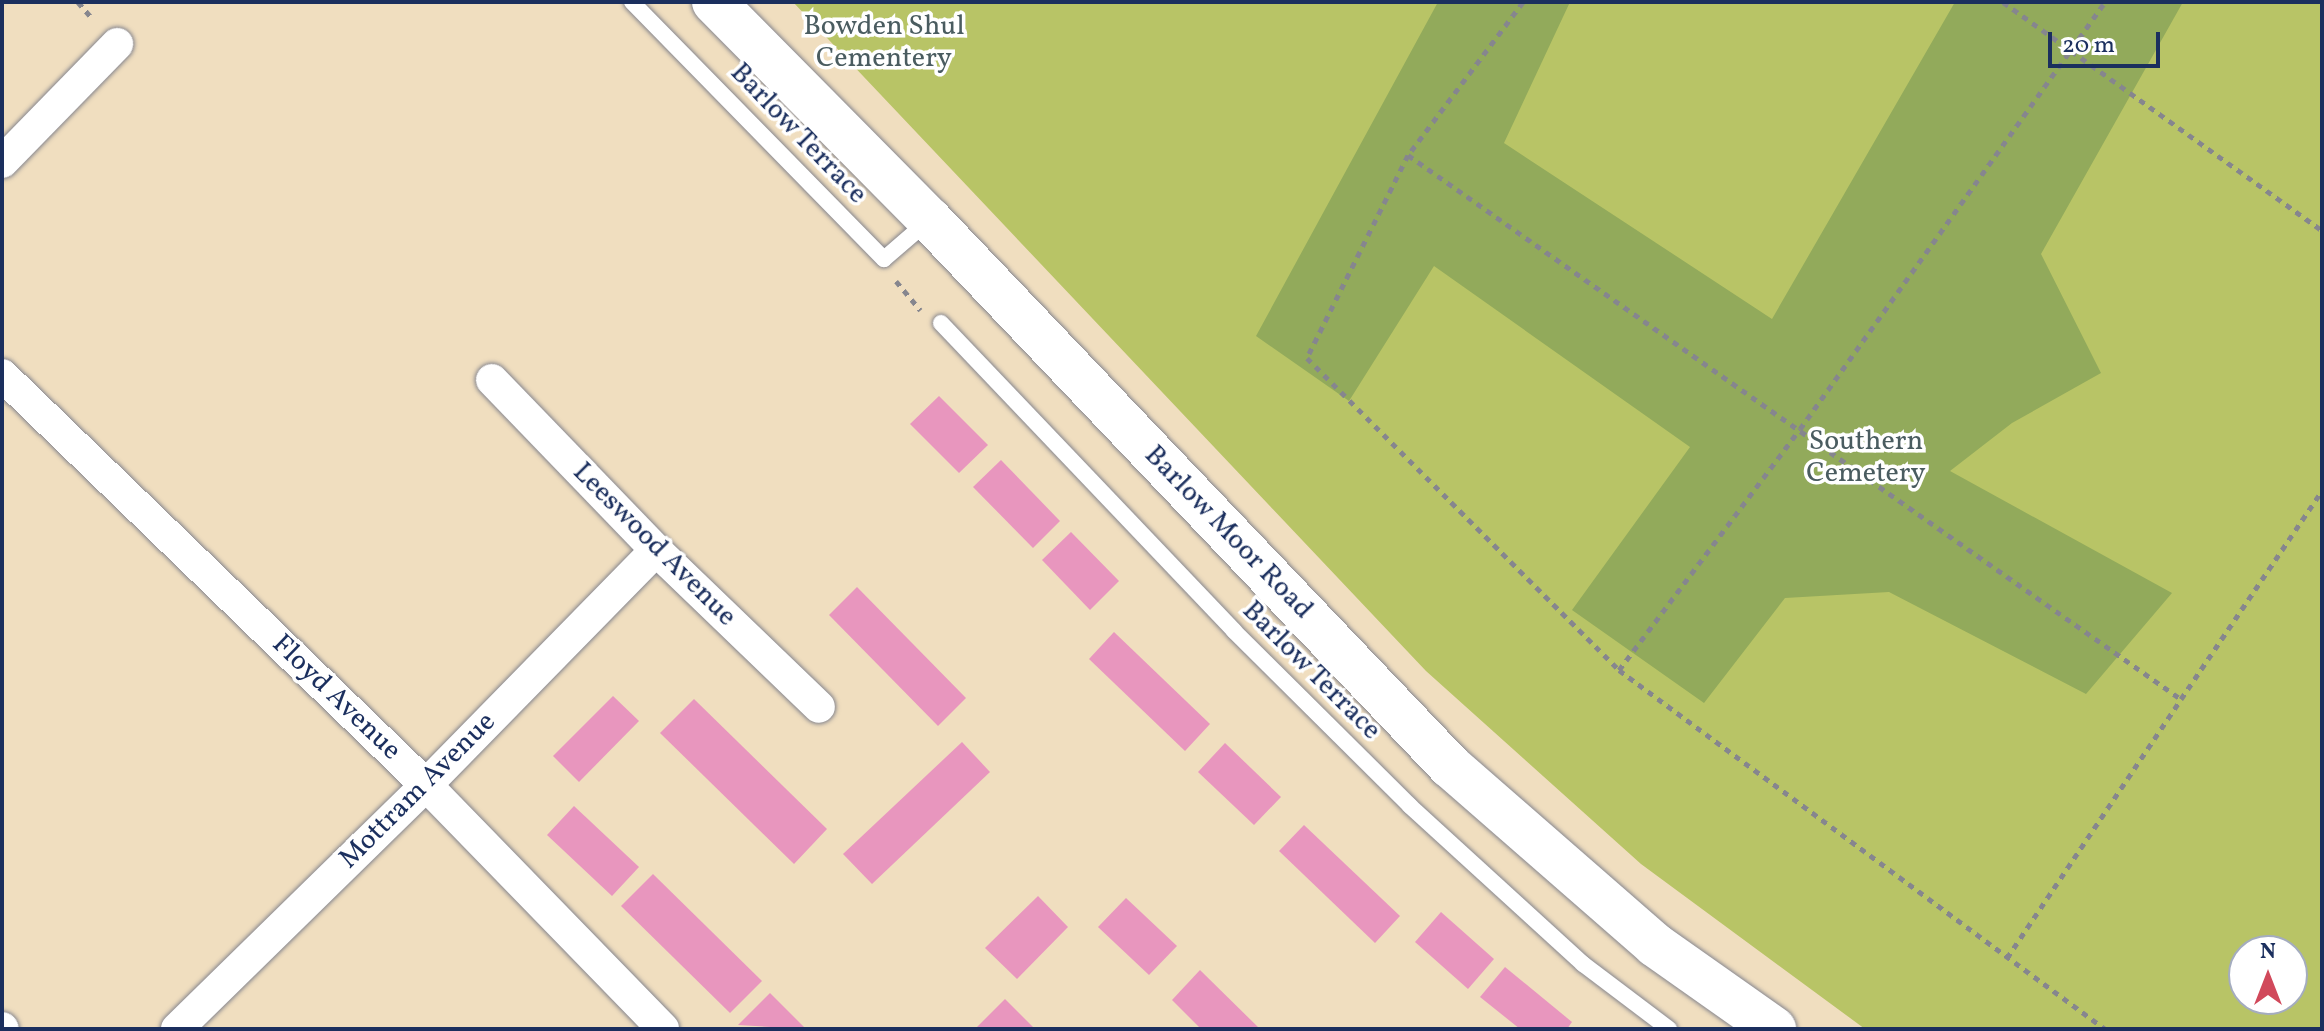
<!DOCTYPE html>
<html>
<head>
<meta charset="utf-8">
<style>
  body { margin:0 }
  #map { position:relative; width:2324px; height:1031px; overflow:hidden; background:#f0debf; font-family:Vollkorn,serif }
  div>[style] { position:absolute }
  .green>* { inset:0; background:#b8c466 }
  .forest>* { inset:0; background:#92aa5b }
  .building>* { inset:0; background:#e896be }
  .path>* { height:5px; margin-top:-2.5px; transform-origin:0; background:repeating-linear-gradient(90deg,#86868e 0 6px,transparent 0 12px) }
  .roads { filter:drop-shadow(0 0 2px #86868e) drop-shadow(0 0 2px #86868e) }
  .service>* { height:16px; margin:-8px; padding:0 8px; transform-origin:8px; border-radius:8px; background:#fff }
  .minor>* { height:32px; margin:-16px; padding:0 16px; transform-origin:16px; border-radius:16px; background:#fff }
  .primary>* { height:44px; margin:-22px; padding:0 22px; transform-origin:22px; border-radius:22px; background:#fff }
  span { translate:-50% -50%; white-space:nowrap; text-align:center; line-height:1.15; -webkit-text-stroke:7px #fff; paint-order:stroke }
  .park-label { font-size:28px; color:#4a5c60 }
  .street-label { font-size:28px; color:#1b2f5e }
  .frame { position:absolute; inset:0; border:4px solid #1b2f5e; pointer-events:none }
  .north { position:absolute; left:2228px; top:935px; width:80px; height:80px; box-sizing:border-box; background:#fff; border:2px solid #a4acbf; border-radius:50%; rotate:0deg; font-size:22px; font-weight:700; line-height:32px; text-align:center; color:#1b2f5e }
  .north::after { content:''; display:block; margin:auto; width:28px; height:36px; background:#d1495b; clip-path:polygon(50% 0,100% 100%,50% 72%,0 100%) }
  .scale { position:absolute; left:2048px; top:32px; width:112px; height:36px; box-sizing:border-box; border:4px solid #1b2f5e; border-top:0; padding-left:10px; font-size:24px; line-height:28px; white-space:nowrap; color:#1b2f5e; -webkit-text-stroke:6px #fff; paint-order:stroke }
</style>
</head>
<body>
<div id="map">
  <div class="green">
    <i style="clip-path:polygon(evenodd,793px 2px,2322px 2px,2322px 1029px,1865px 1029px,1641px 864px,1426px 671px,793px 2px,2244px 951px,2292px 951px,2292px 999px,2244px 999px,2244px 951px)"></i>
  </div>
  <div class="forest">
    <i style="clip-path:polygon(1438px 2px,1570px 2px,1504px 143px,1772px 319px,1955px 2px,2183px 2px,2041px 254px,2101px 373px,2012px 423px,1950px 471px,2172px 593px,2086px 694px,1889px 592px,1785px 598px,1704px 703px,1572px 610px,1690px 447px,1434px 266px,1349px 401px,1256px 336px)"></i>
  </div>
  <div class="building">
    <i style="clip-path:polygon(939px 396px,988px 445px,959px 473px,910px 424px)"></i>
    <i style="clip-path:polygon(1001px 460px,1060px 521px,1033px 548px,973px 487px)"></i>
    <i style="clip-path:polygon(1071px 532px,1119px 581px,1090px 610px,1042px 560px)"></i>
    <i style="clip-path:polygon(857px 587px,966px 698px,938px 726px,829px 615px)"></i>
    <i style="clip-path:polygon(1114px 632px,1210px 724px,1185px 751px,1089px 659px)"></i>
    <i style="clip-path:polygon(613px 696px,639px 721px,579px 782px,553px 756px)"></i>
    <i style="clip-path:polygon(694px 699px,827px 829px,794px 864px,660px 733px)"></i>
    <i style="clip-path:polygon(962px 742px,990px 772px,872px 884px,843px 854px)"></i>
    <i style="clip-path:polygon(1225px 743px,1281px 797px,1254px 825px,1198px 772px)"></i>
    <i style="clip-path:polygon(574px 806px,639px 867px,612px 896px,547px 835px)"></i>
    <i style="clip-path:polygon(1304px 825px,1400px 916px,1375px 943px,1279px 851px)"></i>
    <i style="clip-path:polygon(653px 874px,762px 981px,730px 1013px,621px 906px)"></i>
    <i style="clip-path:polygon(1038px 896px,1068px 927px,1017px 979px,985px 948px)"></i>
    <i style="clip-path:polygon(1126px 898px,1177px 946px,1149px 975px,1098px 927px)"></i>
    <i style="clip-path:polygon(1441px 912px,1494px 959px,1468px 989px,1415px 942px)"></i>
    <i style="clip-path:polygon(1505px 967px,1572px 1022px,1567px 1029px,1520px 1029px,1480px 997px)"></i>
    <i style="clip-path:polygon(1200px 970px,1260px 1029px,1201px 1029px,1172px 1000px)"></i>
    <i style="clip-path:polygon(770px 993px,806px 1029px,738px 1025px)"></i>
    <i style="clip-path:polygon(1005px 999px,1035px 1029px,975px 1029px)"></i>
  </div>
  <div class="path">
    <i style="left:78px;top:2px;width:23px;rotate:49deg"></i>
    <i style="left:1523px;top:2px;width:191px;rotate:126.9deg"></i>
    <i style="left:1408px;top:155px;width:227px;rotate:116.5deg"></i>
    <i style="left:1307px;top:358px;width:441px;rotate:45deg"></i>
    <i style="left:1619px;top:670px;width:604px;rotate:36.45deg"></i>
    <i style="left:2003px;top:2px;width:392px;rotate:35.6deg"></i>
    <i style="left:1408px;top:155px;width:945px;rotate:35.14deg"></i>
    <i style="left:2181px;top:699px;width:251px;rotate:-55.9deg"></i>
    <i style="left:896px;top:281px;width:38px;rotate:50deg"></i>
    <i style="left:1619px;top:670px;width:301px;rotate:-53.1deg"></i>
    <i style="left:1800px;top:429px;width:525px;rotate:-54.46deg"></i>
    <i style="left:2007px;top:958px;width:312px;rotate:-56.1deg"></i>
  </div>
  <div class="roads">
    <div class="service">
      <i style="left:632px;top:2px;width:360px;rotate:45.6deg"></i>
      <i style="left:884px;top:259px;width:58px;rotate:-40.8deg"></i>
      <i style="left:941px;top:323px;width:425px;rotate:46.4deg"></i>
      <i style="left:1234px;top:631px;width:248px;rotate:44.8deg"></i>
      <i style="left:1410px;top:806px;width:234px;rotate:42.4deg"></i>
      <i style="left:1583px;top:964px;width:108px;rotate:37.1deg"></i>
    </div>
    <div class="minor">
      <i style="left:2px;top:162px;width:165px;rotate:-45.7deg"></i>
      <i style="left:2px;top:375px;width:590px;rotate:44.04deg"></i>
      <i style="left:426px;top:785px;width:340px;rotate:45.8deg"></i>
      <i style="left:492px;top:380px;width:236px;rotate:46deg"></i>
      <i style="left:656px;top:550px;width:226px;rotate:43.9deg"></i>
      <i style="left:2px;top:1028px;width:1px;rotate:45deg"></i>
      <i style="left:177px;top:1029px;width:349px;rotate:-44.4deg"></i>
      <i style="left:426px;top:785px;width:329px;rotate:-45.6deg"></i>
    </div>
    <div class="primary">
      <i style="left:714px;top:2px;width:307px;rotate:45.3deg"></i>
      <i style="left:930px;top:220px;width:754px;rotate:46.4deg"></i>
      <i style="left:1450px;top:766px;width:272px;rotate:41.1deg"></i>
      <i style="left:1655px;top:945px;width:146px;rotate:35.2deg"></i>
    </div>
  </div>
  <div class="park-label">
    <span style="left:884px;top:43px">Bowden Shul<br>Cementery</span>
    <span style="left:1866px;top:458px">Southern<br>Cemetery</span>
  </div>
  <div class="street-label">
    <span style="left:798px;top:134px;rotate:46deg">Barlow Terrace</span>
    <span style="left:1228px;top:533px;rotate:46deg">Barlow Moor Road</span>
    <span style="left:654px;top:545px;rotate:45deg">Leeswood Avenue</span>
    <span style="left:1311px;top:671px;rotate:45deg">Barlow Terrace</span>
    <span style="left:336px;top:698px;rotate:44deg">Floyd Avenue</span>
    <span style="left:418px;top:791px;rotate:-45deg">Mottram Avenue</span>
  </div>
  <div class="frame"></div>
  <div class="north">N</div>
  <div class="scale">20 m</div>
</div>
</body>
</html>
